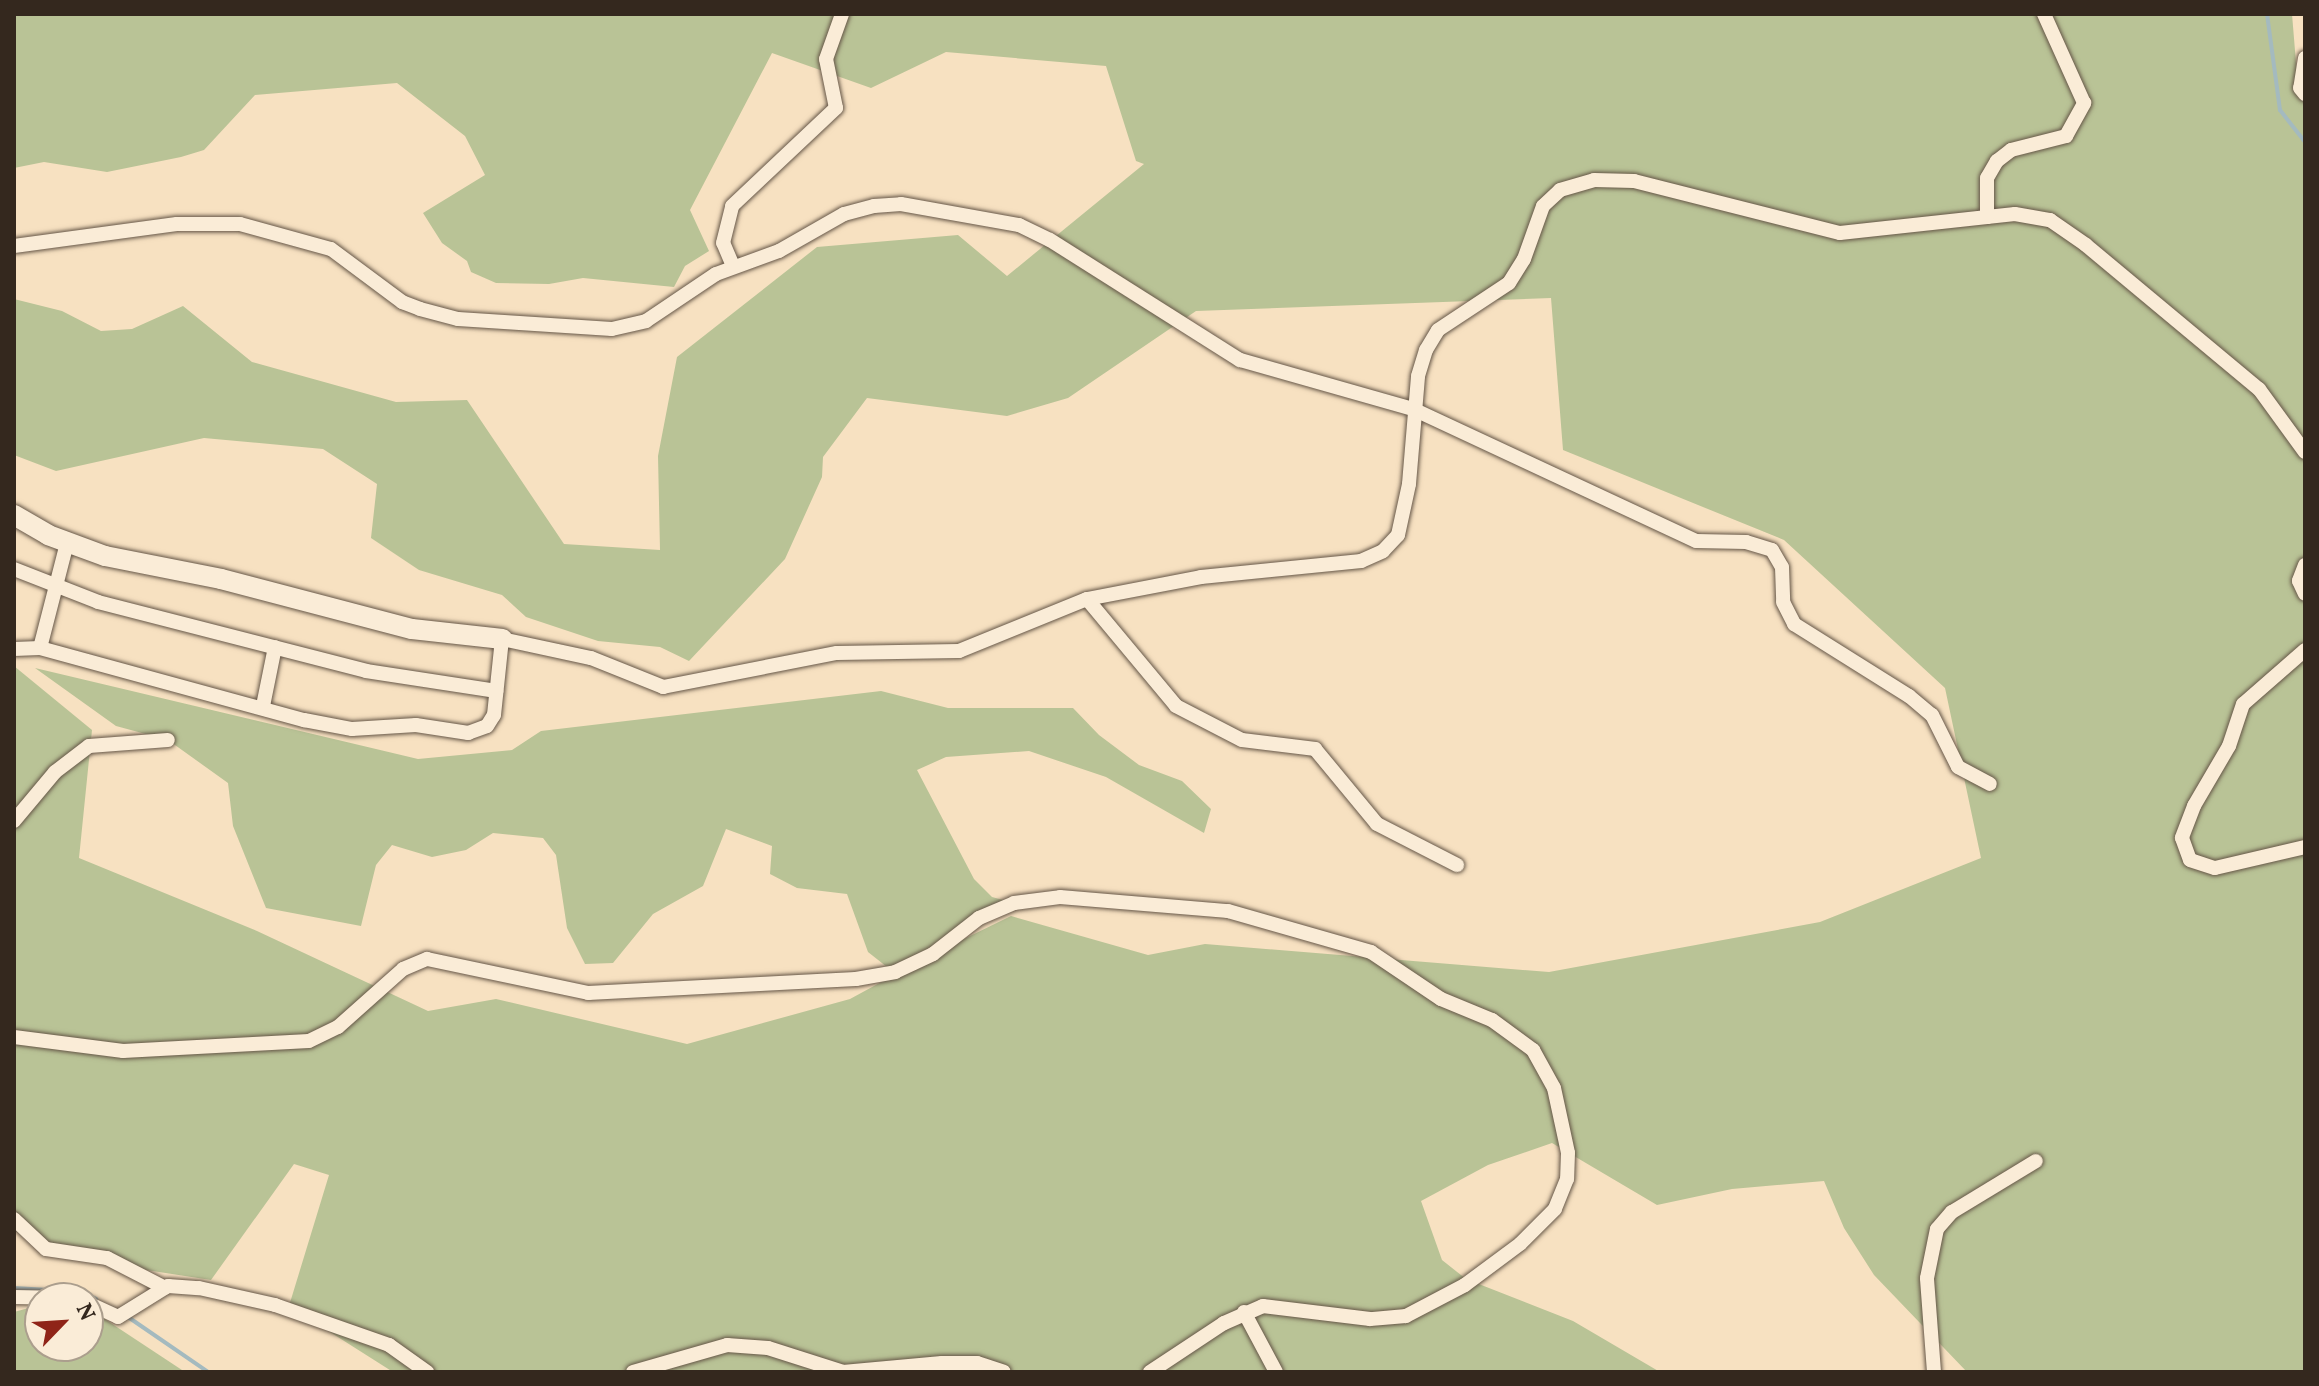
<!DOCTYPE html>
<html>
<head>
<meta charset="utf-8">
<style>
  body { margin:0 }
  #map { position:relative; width:2319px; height:1386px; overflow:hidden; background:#f7e1c1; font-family:Vollkorn,serif }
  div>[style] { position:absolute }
  .green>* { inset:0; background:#b9c396 }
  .stream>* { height:4px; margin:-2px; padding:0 2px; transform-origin:2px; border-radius:2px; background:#a4babf }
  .roads { filter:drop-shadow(0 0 2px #655647) drop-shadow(0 0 2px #655647) }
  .street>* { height:14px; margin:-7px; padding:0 7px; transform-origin:7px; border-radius:7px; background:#faecd7 }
  .secondary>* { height:20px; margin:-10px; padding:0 10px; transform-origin:10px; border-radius:10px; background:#faecd7 }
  span { translate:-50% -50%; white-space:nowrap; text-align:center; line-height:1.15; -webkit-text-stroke:6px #faecd7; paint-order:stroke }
  .frame { position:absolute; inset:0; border:16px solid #34281e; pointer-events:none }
  .north { position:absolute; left:24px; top:1282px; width:80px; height:80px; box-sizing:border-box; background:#faecd7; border:2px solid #ab9e8d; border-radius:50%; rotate:65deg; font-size:22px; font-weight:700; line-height:32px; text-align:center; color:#34281e }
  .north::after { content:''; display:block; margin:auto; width:28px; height:36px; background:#8f2418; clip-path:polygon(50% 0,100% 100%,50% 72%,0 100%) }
</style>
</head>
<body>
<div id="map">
  <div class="green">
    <i style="clip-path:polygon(14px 14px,2292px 14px,2298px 87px,2305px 93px,2305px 1372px,1967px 1372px,1874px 1275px,1844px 1228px,1824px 1181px,1732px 1189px,1657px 1205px,1552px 1143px,1488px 1165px,1421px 1201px,1442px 1260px,1466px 1279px,1573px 1321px,1660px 1372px,393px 1372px,289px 1306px,329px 1175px,294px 1164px,211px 1280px,49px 1255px,14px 1230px,14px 666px,92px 730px,79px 858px,257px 931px,428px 1011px,496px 999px,687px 1044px,850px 999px,920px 961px,887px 967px,868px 952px,847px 894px,797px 888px,770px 874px,772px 846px,726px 829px,703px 886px,653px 914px,613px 963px,585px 964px,567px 928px,556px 855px,543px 838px,493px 833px,466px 850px,432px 857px,392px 845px,376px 865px,361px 926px,266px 908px,233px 826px,228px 783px,168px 740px,116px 726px,35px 668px,418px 759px,512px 750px,541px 731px,881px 691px,948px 708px,1073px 708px,1099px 735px,1139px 765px,1182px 781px,1211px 809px,1204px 833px,1106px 777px,1029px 751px,946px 757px,917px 770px,974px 879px,992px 897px,1014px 903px,927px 957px,1011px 916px,1148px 955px,1205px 944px,1549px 972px,1820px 922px,1981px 858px,1945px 688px,1784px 540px,1563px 450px,1551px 298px,1196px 311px,1068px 398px,1007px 416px,867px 398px,823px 457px,822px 477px,785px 559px,689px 661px,660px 647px,598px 641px,526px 617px,502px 595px,419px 570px,371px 538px,377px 484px,323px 449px,204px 438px,56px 471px,14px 455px,14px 299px,62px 311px,101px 331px,132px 329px,183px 306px,252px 362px,396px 402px,467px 400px,564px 544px,660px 550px,658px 456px,677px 357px,817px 247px,958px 235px,1007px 276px,1144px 164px,1136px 161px,1106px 66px,946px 52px,871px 88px,772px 53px,690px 210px,709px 251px,685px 266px,674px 287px,583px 278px,549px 284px,496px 283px,471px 272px,467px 261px,442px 243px,423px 213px,485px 175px,465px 136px,397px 83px,255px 95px,204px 150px,181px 157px,107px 172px,44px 162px,14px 168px)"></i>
    <i style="clip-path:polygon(40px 1305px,40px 1346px,88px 1346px,88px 1308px,185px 1372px,14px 1372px,14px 1312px)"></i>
  </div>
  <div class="stream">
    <i style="left:2267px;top:14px;width:97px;rotate:82.3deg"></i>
    <i style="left:2280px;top:110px;width:41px;rotate:52deg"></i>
    <i style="left:14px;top:1288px;width:69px;rotate:3.3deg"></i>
    <i style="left:83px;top:1292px;width:15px;rotate:28deg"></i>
    <i style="left:128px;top:1317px;width:97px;rotate:34.5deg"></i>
  </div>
  <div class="roads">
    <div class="street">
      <i style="left:2305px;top:58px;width:30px;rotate:99deg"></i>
      <i style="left:2300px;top:88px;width:8px;rotate:50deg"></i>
      <i style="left:1987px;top:217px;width:28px;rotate:-6deg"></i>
      <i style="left:2015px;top:214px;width:36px;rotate:10deg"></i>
      <i style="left:2050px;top:220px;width:44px;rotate:34.8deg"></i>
      <i style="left:2086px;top:245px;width:225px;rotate:39.8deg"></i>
      <i style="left:2259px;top:389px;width:78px;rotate:53.9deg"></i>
      <i style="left:14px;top:246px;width:164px;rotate:-7.7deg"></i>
      <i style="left:177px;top:224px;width:63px"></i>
      <i style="left:240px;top:224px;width:94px;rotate:15.4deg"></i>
      <i style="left:331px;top:249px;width:89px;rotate:36.7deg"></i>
      <i style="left:402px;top:302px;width:19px;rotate:21deg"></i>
      <i style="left:420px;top:309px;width:39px;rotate:15deg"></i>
      <i style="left:458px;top:319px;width:154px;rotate:3.7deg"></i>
      <i style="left:612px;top:329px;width:35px;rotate:-13deg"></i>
      <i style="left:646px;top:321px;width:84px;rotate:-33.9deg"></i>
      <i style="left:716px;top:274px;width:67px;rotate:-20.1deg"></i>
      <i style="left:779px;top:251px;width:75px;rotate:-29.6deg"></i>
      <i style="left:844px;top:214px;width:31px;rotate:-15deg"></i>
      <i style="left:874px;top:206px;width:27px;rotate:-4deg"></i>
      <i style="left:901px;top:204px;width:120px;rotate:10.1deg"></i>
      <i style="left:1019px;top:225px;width:34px;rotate:26deg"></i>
      <i style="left:1050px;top:240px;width:225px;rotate:32.3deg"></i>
      <i style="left:1240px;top:360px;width:180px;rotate:15.8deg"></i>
      <i style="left:1413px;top:409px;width:312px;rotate:25deg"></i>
      <i style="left:1696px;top:541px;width:50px;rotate:1.1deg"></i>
      <i style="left:1746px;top:542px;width:27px;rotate:17deg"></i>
      <i style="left:1772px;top:550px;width:20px;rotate:60deg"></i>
      <i style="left:1782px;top:567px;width:35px;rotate:88deg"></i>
      <i style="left:1783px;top:602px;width:25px;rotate:63deg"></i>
      <i style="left:1794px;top:624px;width:136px;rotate:32.1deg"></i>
      <i style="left:1909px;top:696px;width:30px;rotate:40deg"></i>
      <i style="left:1932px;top:715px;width:58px;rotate:63.4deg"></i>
      <i style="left:1958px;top:767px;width:36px;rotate:28deg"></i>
      <i style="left:733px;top:266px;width:25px;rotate:-113deg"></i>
      <i style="left:723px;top:243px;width:38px;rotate:-76deg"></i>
      <i style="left:732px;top:206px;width:143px;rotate:-43.3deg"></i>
      <i style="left:836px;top:108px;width:50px;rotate:-101.5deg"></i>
      <i style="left:826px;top:59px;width:48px;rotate:-70.4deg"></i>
      <i style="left:2305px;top:565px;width:17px;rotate:111deg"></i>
      <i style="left:2299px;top:581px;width:14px;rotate:65deg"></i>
      <i style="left:14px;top:569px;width:90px;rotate:21.4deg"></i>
      <i style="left:98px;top:602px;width:277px;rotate:14.4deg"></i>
      <i style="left:366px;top:671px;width:132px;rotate:8.7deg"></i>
      <i style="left:1087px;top:599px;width:139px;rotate:50.2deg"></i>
      <i style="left:1176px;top:706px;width:74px;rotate:27.3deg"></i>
      <i style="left:1242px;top:740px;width:74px;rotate:7deg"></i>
      <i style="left:1315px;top:749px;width:97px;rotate:50.4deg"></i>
      <i style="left:1377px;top:824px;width:90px;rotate:27.1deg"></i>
      <i style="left:40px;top:648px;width:108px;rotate:-75.6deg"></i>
      <i style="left:14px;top:649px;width:26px;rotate:-2deg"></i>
      <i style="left:40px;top:648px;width:274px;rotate:15.3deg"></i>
      <i style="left:304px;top:720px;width:49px;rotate:10.6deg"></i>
      <i style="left:352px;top:729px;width:64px;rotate:-3.6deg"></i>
      <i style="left:416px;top:725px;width:53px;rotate:8.7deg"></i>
      <i style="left:468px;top:733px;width:20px;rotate:-20deg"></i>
      <i style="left:487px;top:726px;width:13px;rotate:-58deg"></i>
      <i style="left:494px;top:715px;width:76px;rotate:-84deg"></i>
      <i style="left:502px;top:639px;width:91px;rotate:12.1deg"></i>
      <i style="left:591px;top:658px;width:78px;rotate:21.9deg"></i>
      <i style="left:663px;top:687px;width:177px;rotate:-11.1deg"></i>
      <i style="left:837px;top:653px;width:122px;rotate:-0.9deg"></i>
      <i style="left:959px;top:651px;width:138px;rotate:-22.1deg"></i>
      <i style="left:1087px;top:599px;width:116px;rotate:-10.9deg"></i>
      <i style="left:1201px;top:577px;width:161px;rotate:-5.7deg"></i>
      <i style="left:1361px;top:561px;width:24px;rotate:-24deg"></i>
      <i style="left:1383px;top:551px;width:22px;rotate:-47deg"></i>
      <i style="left:1398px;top:535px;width:52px;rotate:-77.8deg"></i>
      <i style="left:1409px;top:484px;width:108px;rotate:-85.2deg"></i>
      <i style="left:1418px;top:376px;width:27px;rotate:-73deg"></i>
      <i style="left:1426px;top:350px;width:23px;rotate:-59deg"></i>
      <i style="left:1438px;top:330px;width:85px;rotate:-33.5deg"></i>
      <i style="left:1509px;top:283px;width:28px;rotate:-58deg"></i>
      <i style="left:1524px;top:259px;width:56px;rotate:-70.3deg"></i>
      <i style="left:1543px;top:206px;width:23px;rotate:-43deg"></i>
      <i style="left:1560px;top:190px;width:35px;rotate:-16deg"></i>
      <i style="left:1594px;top:180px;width:40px;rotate:1.4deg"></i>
      <i style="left:1634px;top:181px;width:212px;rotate:14.2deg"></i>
      <i style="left:1840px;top:233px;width:148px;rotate:-6.2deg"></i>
      <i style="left:1987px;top:217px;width:39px;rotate:-90deg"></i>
      <i style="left:1987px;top:178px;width:20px;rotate:-60deg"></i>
      <i style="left:1997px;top:161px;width:18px;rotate:-38deg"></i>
      <i style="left:2011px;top:150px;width:57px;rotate:-14.3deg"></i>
      <i style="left:2066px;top:136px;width:38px;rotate:-61deg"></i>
      <i style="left:2084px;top:103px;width:98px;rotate:-114.2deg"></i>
      <i style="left:2305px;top:650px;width:82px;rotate:138.9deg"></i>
      <i style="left:2243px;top:704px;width:44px;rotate:108.4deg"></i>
      <i style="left:2229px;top:746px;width:69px;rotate:120.3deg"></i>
      <i style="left:2194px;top:806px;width:34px;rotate:111deg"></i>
      <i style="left:2182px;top:838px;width:23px;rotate:70deg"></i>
      <i style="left:2190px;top:860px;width:26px;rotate:18deg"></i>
      <i style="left:2215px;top:868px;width:92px;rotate:-13.1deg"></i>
      <i style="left:263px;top:706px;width:60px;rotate:-78.5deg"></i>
      <i style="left:14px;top:821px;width:64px;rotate:-50.1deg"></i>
      <i style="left:55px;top:772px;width:43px;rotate:-37.4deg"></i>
      <i style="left:89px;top:746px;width:79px;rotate:-4.3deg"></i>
      <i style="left:14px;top:1037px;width:110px;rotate:7.3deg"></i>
      <i style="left:123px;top:1051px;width:186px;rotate:-3.1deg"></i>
      <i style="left:309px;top:1041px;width:32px;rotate:-26deg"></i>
      <i style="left:338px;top:1027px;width:87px;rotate:-41.7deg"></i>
      <i style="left:403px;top:969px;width:26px;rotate:-23deg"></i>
      <i style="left:427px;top:959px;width:165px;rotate:11.9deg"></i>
      <i style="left:588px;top:993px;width:268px;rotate:-3deg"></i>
      <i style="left:856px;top:979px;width:40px;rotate:-10deg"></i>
      <i style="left:895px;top:972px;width:42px;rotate:-25.3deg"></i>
      <i style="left:933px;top:954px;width:58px;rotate:-38deg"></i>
      <i style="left:979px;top:918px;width:38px;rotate:-23deg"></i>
      <i style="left:1014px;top:903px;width:46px;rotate:-7.4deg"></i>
      <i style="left:1060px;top:897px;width:169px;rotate:4.8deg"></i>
      <i style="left:1228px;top:911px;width:149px;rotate:16deg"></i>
      <i style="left:1371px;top:952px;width:84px;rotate:33.9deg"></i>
      <i style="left:1441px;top:999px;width:55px;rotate:22.4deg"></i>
      <i style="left:1492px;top:1020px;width:51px;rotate:36.2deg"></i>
      <i style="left:1533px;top:1050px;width:43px;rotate:61.1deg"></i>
      <i style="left:1554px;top:1088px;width:66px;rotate:77.8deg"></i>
      <i style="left:1568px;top:1153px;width:26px;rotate:92deg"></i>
      <i style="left:1567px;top:1179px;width:32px;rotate:112deg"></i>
      <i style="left:1555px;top:1209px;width:49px;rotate:135deg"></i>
      <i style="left:1520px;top:1244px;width:69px;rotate:143.3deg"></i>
      <i style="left:1465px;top:1285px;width:67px;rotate:152.3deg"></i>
      <i style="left:1406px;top:1316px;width:36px;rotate:175deg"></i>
      <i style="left:1370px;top:1319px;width:108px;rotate:-173.1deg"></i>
      <i style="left:1263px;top:1306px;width:43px;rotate:156.4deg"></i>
      <i style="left:1224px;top:1323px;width:89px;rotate:146.5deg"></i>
      <i style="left:14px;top:1219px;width:44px;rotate:43.2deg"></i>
      <i style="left:46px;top:1249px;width:62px;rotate:8.4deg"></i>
      <i style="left:107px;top:1258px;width:65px;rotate:27.3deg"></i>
      <i style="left:14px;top:1297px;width:55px;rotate:1deg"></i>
      <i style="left:88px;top:1303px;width:33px;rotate:25deg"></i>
      <i style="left:118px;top:1317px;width:59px;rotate:-31.8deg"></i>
      <i style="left:168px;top:1286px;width:31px;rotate:4deg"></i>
      <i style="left:199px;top:1288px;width:78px;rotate:12.6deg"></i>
      <i style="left:275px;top:1305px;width:121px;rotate:19.3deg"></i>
      <i style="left:389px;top:1345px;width:47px;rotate:35.4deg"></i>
      <i style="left:1244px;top:1312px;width:68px;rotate:61.9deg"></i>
      <i style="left:633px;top:1372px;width:98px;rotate:-16deg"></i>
      <i style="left:727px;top:1345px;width:41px;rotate:4.2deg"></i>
      <i style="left:768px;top:1348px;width:79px;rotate:17.7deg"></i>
      <i style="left:843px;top:1372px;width:99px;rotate:-5.2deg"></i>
      <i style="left:942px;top:1363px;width:35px"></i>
      <i style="left:977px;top:1363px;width:28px;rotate:18deg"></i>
      <i style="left:1934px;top:1372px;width:94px;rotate:-94.3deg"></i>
      <i style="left:1927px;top:1278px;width:50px;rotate:-78.5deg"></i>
      <i style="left:1937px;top:1229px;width:23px;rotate:-49deg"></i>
      <i style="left:1952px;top:1212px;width:98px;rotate:-31.3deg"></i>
    </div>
    <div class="secondary">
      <i style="left:14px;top:515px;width:39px;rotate:30deg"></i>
      <i style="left:48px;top:535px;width:61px;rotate:20.2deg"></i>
      <i style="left:105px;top:556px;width:118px;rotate:11.2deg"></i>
      <i style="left:221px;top:579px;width:197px;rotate:14.7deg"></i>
      <i style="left:412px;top:629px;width:91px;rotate:6.3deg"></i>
    </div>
  </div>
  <div class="frame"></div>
  <div class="north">N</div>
</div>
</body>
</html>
